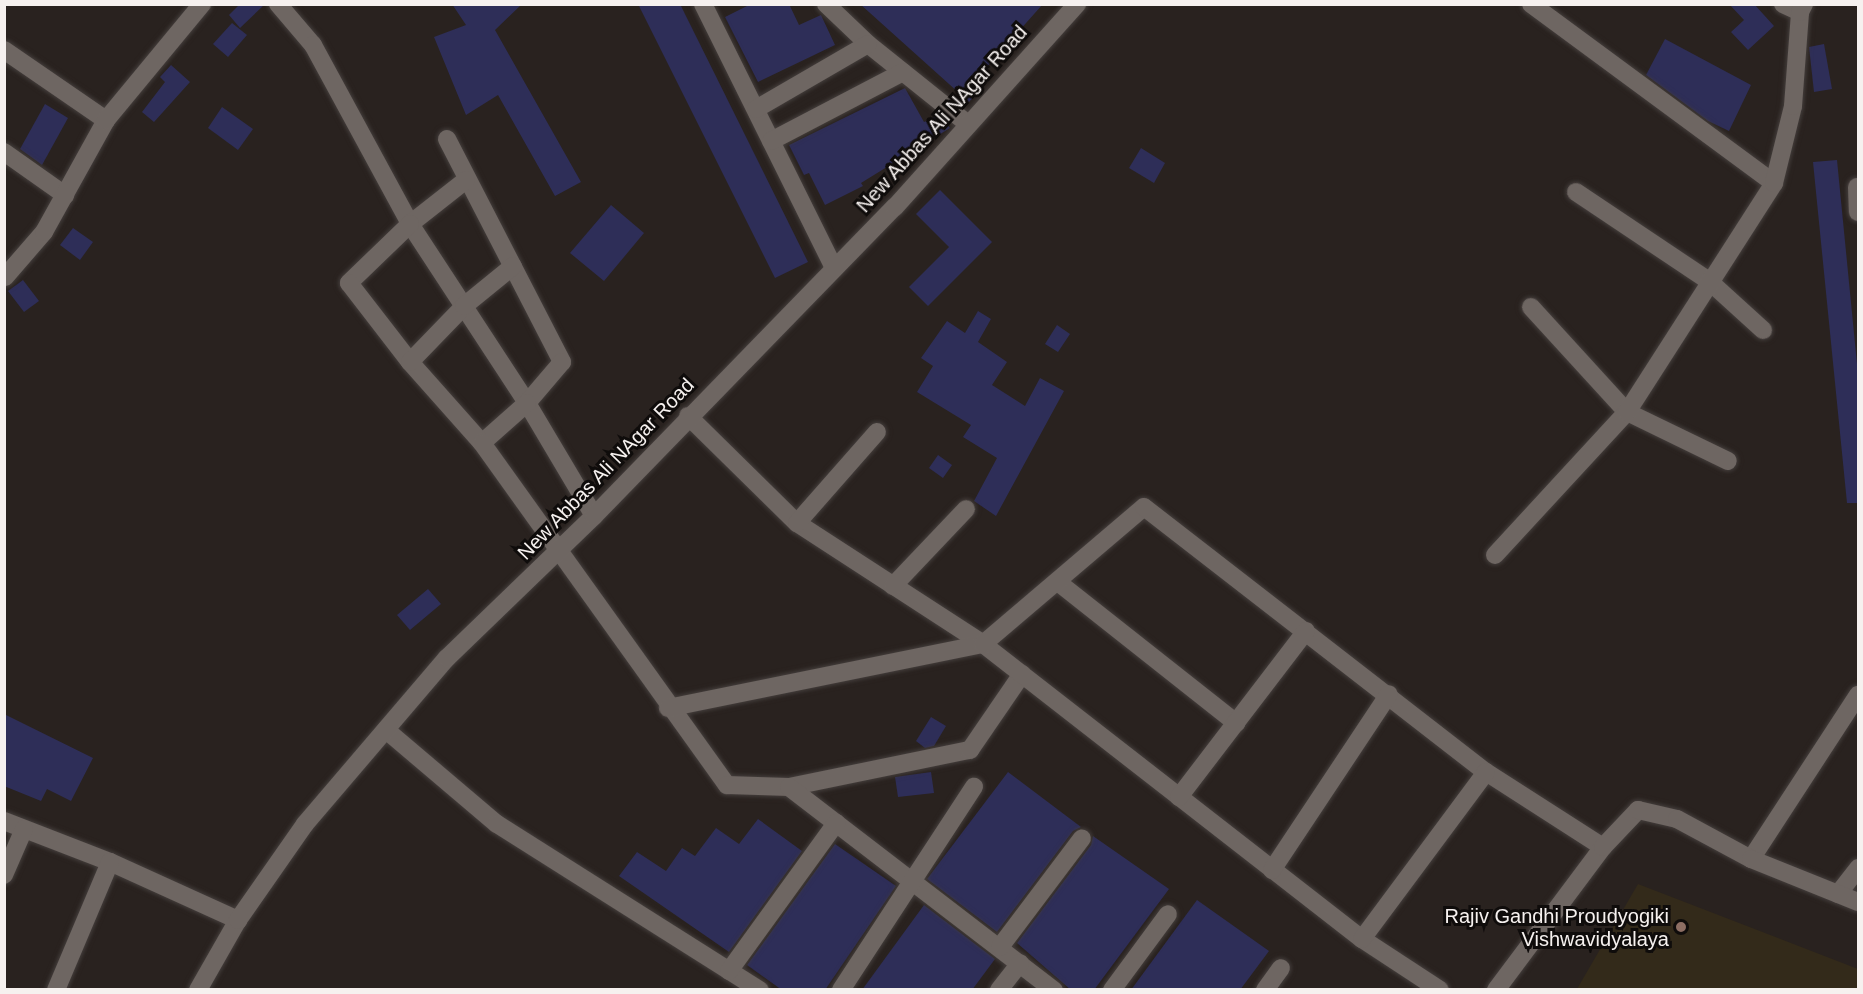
<!DOCTYPE html>
<html>
<head>
<meta charset="utf-8">
<style>
  body { margin:0 }
  #map { position:relative; width:1863px; height:994px; overflow:hidden; background:#29221f; font-family:Arial,sans-serif }
  div>[style] { position:absolute }
  .education>* { inset:0; background:#332a1a }
  .building>* { inset:0; background:#2e2e58 }
  .roads { filter:drop-shadow(0 0 2px #443e3c) drop-shadow(0 0 2px #443e3c) }
  .street>* { height:18px; margin:-9px; padding:0 9px; transform-origin:9px; border-radius:9px; background:#6e6662 }
  .dots>* { width:16px; height:16px; translate:-50% -50%; box-sizing:border-box; border:3px solid #0f0c0b; border-radius:50% }
  span { translate:-50% -50%; white-space:nowrap; text-align:center; line-height:1.15; -webkit-text-stroke:6px #0f0c0b; paint-order:stroke }
  .street-label { font-size:20px; color:#f6f1ef }
  .poi-label { font-size:20px; color:#f6f1ef }
  .right { translate:-100% -50%; text-align:right }
  .frame { position:absolute; inset:0; border:6px solid #f6f1ef; pointer-events:none }
</style>
</head>
<body>
<div id="map">
  <div class="education">
    <i style="clip-path:polygon(1638px 884px,1858px 969px,1858px 989px,1577px 989px)"></i>
  </div>
  <div class="building">
    <i style="clip-path:polygon(240px 4px,265px 4px,240px 28px,229px 15px)"></i>
    <i style="clip-path:polygon(452px 4px,522px 4px,495px 30px,581px 182px,555px 196px,498px 95px,466px 115px,434px 37px,466px 25px)"></i>
    <i style="clip-path:polygon(638px 4px,680px 4px,808px 262px,775px 278px)"></i>
    <i style="clip-path:polygon(751px 4px,789px 4px,799px 25px,821px 15px,835px 45px,758px 82px,725px 17px)"></i>
    <i style="clip-path:polygon(860px 4px,1043px 4px,984px 70px,991px 76px,969px 102px)"></i>
    <i style="clip-path:polygon(1729px 4px,1754px 4px,1774px 26px,1748px 50px,1731px 32px,1744px 20px)"></i>
    <i style="clip-path:polygon(232px 23px,247px 35px,228px 57px,213px 44px)"></i>
    <i style="clip-path:polygon(1665px 39px,1751px 85px,1729px 131px,1708px 121px,1646px 75px)"></i>
    <i style="clip-path:polygon(1824px 44px,1832px 89px,1814px 92px,1809px 47px)"></i>
    <i style="clip-path:polygon(171px 65px,190px 82px,154px 122px,142px 112px,165px 82px,160px 77px)"></i>
    <i style="clip-path:polygon(905px 88px,924px 122px,939px 115px,950px 128px,861px 183px,863px 186px,825px 205px,809px 173px,804px 175px,789px 145px)"></i>
    <i style="clip-path:polygon(45px 104px,68px 118px,42px 165px,20px 149px)"></i>
    <i style="clip-path:polygon(222px 107px,253px 129px,238px 150px,208px 128px)"></i>
    <i style="clip-path:polygon(1141px 148px,1165px 163px,1154px 183px,1129px 168px)"></i>
    <i style="clip-path:polygon(1837px 160px,1858px 374px,1858px 503px,1847px 503px,1813px 162px)"></i>
    <i style="clip-path:polygon(940px 190px,992px 242px,928px 306px,909px 287px,949px 247px,916px 214px)"></i>
    <i style="clip-path:polygon(611px 205px,644px 233px,604px 281px,570px 253px)"></i>
    <i style="clip-path:polygon(73px 228px,93px 242px,80px 260px,60px 245px)"></i>
    <i style="clip-path:polygon(23px 280px,39px 301px,24px 312px,8px 291px)"></i>
    <i style="clip-path:polygon(978px 311px,991px 319px,978px 342px,1007px 362px,992px 385px,1025px 406px,1040px 378px,1064px 391px,996px 516px,974px 501px,997px 458px,963px 437px,971px 425px,917px 392px,933px 366px,921px 358px,947px 321px,965px 333px)"></i>
    <i style="clip-path:polygon(1057px 325px,1070px 334px,1058px 352px,1045px 344px)"></i>
    <i style="clip-path:polygon(938px 455px,952px 465px,943px 478px,929px 468px)"></i>
    <i style="clip-path:polygon(428px 589px,441px 604px,410px 630px,397px 615px)"></i>
    <i style="clip-path:polygon(4px 714px,93px 758px,71px 801px,47px 789px,41px 801px,4px 786px)"></i>
    <i style="clip-path:polygon(931px 717px,946px 726px,934px 746px,925px 748px,916px 741px)"></i>
    <i style="clip-path:polygon(931px 772px,934px 793px,898px 797px,895px 777px)"></i>
    <i style="clip-path:polygon(1008px 772px,1081px 827px,1073px 831px,997px 932px,927px 879px)"></i>
    <i style="clip-path:polygon(758px 819px,802px 851px,729px 952px,619px 876px,637px 852px,666px 871px,682px 848px,695px 856px,716px 828px,739px 844px)"></i>
    <i style="clip-path:polygon(1093px 836px,1169px 889px,1094px 990px,1071px 990px,1017px 943px,1091px 845px)"></i>
    <i style="clip-path:polygon(835px 844px,896px 886px,825px 990px,782px 990px,747px 965px)"></i>
    <i style="clip-path:polygon(1197px 900px,1269px 951px,1240px 990px,1131px 990px)"></i>
    <i style="clip-path:polygon(924px 905px,995px 959px,972px 990px,862px 990px)"></i>
  </div>
  <div class="roads">
    <div class="street">
      <i style="left:278px;top:4px;width:54px;rotate:49.5deg"></i>
      <i style="left:313px;top:45px;width:204px;rotate:61.5deg"></i>
      <i style="left:410px;top:224px;width:214px;rotate:56.8deg"></i>
      <i style="left:527px;top:403px;width:131px;rotate:59.3deg"></i>
      <i style="left:703px;top:4px;width:295px;rotate:63.6deg"></i>
      <i style="left:826px;top:4px;width:58px;rotate:43.6deg"></i>
      <i style="left:868px;top:44px;width:128px;rotate:38.7deg"></i>
      <i style="left:1531px;top:4px;width:302px;rotate:36.4deg"></i>
      <i style="left:1783px;top:4px;width:19px;rotate:25deg"></i>
      <i style="left:4px;top:50px;width:124px;rotate:34.5deg"></i>
      <i style="left:756px;top:109px;width:129px;rotate:-30.1deg"></i>
      <i style="left:447px;top:139px;width:251px;rotate:62.7deg"></i>
      <i style="left:562px;top:362px;width:54px;rotate:130.5deg"></i>
      <i style="left:527px;top:403px;width:60px;rotate:138.4deg"></i>
      <i style="left:771px;top:141px;width:149px;rotate:-27.6deg"></i>
      <i style="left:4px;top:152px;width:75px;rotate:35.2deg"></i>
      <i style="left:466px;top:180px;width:71px;rotate:141.8deg"></i>
      <i style="left:410px;top:224px;width:85px;rotate:136deg"></i>
      <i style="left:349px;top:283px;width:100px;rotate:52.3deg"></i>
      <i style="left:410px;top:362px;width:108px;rotate:48.4deg"></i>
      <i style="left:482px;top:443px;width:421px;rotate:54.4deg"></i>
      <i style="left:727px;top:785px;width:62px;rotate:1.8deg"></i>
      <i style="left:789px;top:787px;width:185px;rotate:-11.6deg"></i>
      <i style="left:970px;top:750px;width:92px;rotate:-55.6deg"></i>
      <i style="left:1857px;top:187px;width:25px;rotate:88deg"></i>
      <i style="left:1576px;top:192px;width:160px;rotate:33.8deg"></i>
      <i style="left:1709px;top:281px;width:73px;rotate:42.2deg"></i>
      <i style="left:5px;top:277px;width:60px;rotate:-49.1deg"></i>
      <i style="left:44px;top:232px;width:128px;rotate:-61deg"></i>
      <i style="left:106px;top:120px;width:151px;rotate:-50.4deg"></i>
      <i style="left:1531px;top:307px;width:142px;rotate:47.6deg"></i>
      <i style="left:1627px;top:412px;width:112px;rotate:25.9deg"></i>
      <i style="left:410px;top:362px;width:78px;rotate:-46deg"></i>
      <i style="left:464px;top:306px;width:63px;rotate:-39.2deg"></i>
      <i style="left:688px;top:416px;width:153px;rotate:44.5deg"></i>
      <i style="left:797px;top:523px;width:222px;rotate:33deg"></i>
      <i style="left:983px;top:644px;width:480px;rotate:37.9deg"></i>
      <i style="left:1362px;top:939px;width:93px;rotate:33.2deg"></i>
      <i style="left:797px;top:523px;width:121px;rotate:-48.7deg"></i>
      <i style="left:1495px;top:555px;width:195px;rotate:-47.3deg"></i>
      <i style="left:1627px;top:412px;width:272px;rotate:-57.3deg"></i>
      <i style="left:1774px;top:183px;width:79px;rotate:-76.1deg"></i>
      <i style="left:1793px;top:106px;width:94px;rotate:-85.7deg"></i>
      <i style="left:1800px;top:12px;width:9px;rotate:-63deg"></i>
      <i style="left:1059px;top:583px;width:226px;rotate:38.3deg"></i>
      <i style="left:893px;top:586px;width:106px;rotate:-46.5deg"></i>
      <i style="left:668px;top:708px;width:321px;rotate:-11.5deg"></i>
      <i style="left:983px;top:644px;width:211px;rotate:-40.4deg"></i>
      <i style="left:1144px;top:507px;width:433px;rotate:37.8deg"></i>
      <i style="left:1486px;top:772px;width:139px;rotate:32.7deg"></i>
      <i style="left:386px;top:730px;width:145px;rotate:40.3deg"></i>
      <i style="left:497px;top:824px;width:311px;rotate:32.3deg"></i>
      <i style="left:789px;top:787px;width:334px;rotate:37.5deg"></i>
      <i style="left:1179px;top:797px;width:209px;rotate:-52.6deg"></i>
      <i style="left:4px;top:821px;width:114px;rotate:21.1deg"></i>
      <i style="left:110px;top:862px;width:141px;rotate:24.4deg"></i>
      <i style="left:1751px;top:859px;width:196px;rotate:-56.9deg"></i>
      <i style="left:1272px;top:870px;width:211px;rotate:-56.4deg"></i>
      <i style="left:4px;top:875px;width:50px;rotate:-66.5deg"></i>
      <i style="left:1838px;top:894px;width:33px;rotate:-52deg"></i>
      <i style="left:1362px;top:939px;width:208px;rotate:-53.4deg"></i>
      <i style="left:1000px;top:947px;width:136px;rotate:-53deg"></i>
      <i style="left:729px;top:971px;width:183px;rotate:-54.1deg"></i>
      <i style="left:56px;top:990px;width:139px;rotate:-67.1deg"></i>
      <i style="left:198px;top:990px;width:81px;rotate:-60.3deg"></i>
      <i style="left:238px;top:920px;width:117px;rotate:-55.1deg"></i>
      <i style="left:305px;top:824px;width:218px;rotate:-49.5deg"></i>
      <i style="left:447px;top:658px;width:204px;rotate:-44deg"></i>
      <i style="left:594px;top:516px;width:431px;rotate:-45.8deg"></i>
      <i style="left:895px;top:207px;width:273px;rotate:-48.1deg"></i>
      <i style="left:841px;top:990px;width:243px;rotate:-56.8deg"></i>
      <i style="left:999px;top:990px;width:34px;rotate:-52deg"></i>
      <i style="left:1112px;top:990px;width:94px;rotate:-53.6deg"></i>
      <i style="left:1265px;top:990px;width:27px;rotate:-54deg"></i>
      <i style="left:1496px;top:990px;width:179px;rotate:-53.2deg"></i>
      <i style="left:1603px;top:847px;width:51px;rotate:-46.6deg"></i>
      <i style="left:1638px;top:810px;width:40px;rotate:13deg"></i>
      <i style="left:1677px;top:819px;width:84px;rotate:28.4deg"></i>
      <i style="left:1751px;top:859px;width:115px;rotate:21.9deg"></i>
    </div>
  </div>
  <div class="dots">
    <i style="left:1681px;top:927px;background:#8d6e63"></i>
  </div>
  <div class="street-label">
    <span style="left:942px;top:119px;rotate:-48deg">New Abbas Ali NAgar Road</span>
    <span style="left:606px;top:469px;rotate:-46deg">New Abbas Ali NAgar Road</span>
  </div>
  <div class="poi-label">
    <span class="right" style="left:1669px;top:928px">Rajiv Gandhi Proudyogiki<br>Vishwavidyalaya</span>
  </div>
  <div class="frame"></div>
</div>
</body>
</html>
